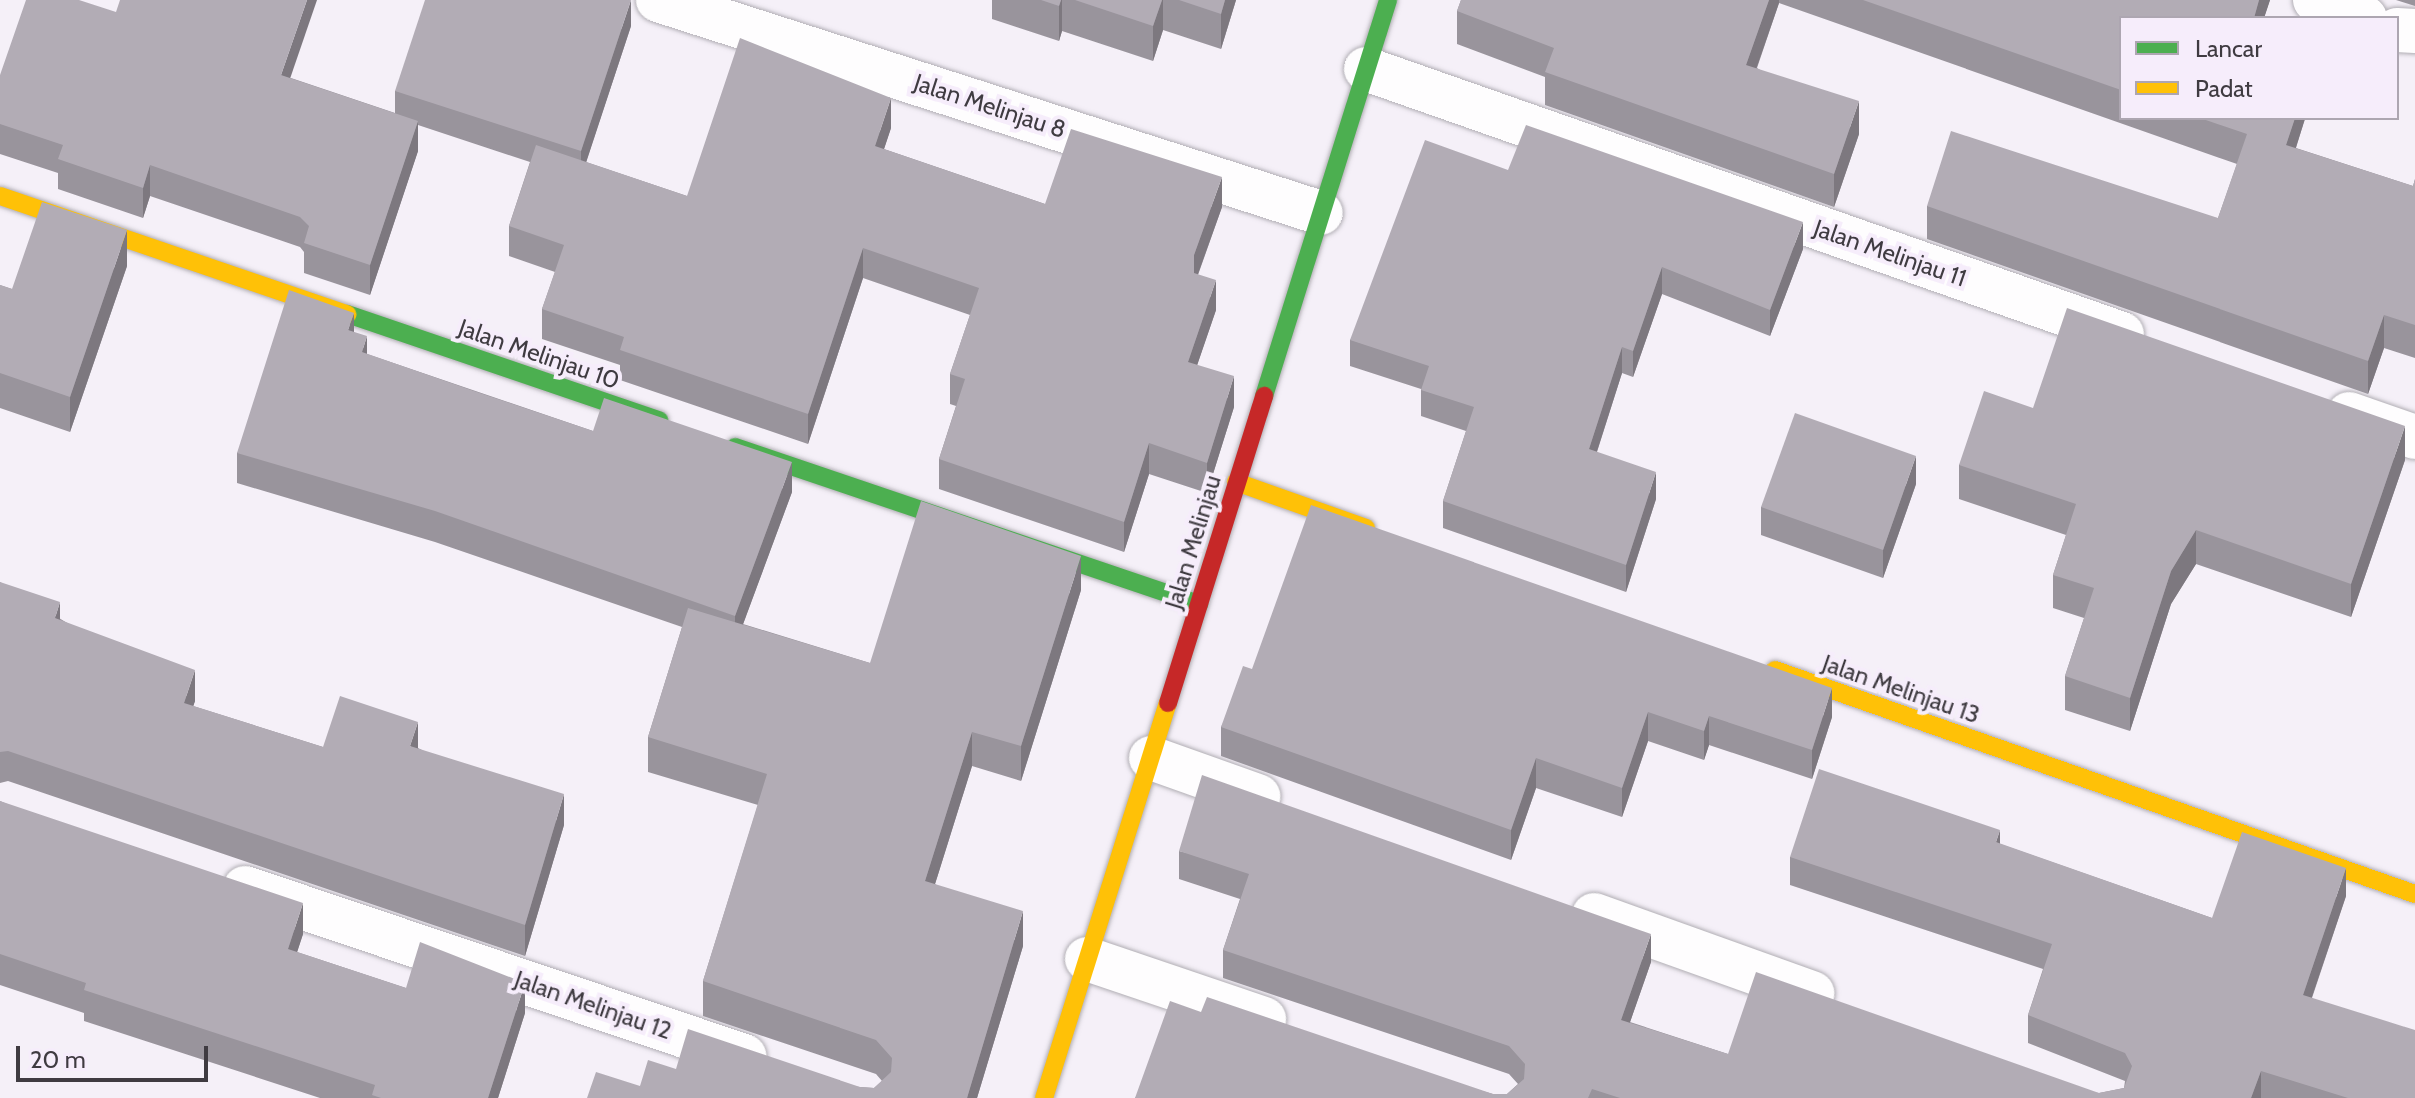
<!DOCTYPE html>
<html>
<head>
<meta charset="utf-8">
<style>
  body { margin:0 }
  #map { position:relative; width:2415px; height:1098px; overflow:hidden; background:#f5f0f8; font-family:Cabin,sans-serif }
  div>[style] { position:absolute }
  .roads { filter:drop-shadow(0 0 2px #b1aeb4) drop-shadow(0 0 2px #b1aeb4) }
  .street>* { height:44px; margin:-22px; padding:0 22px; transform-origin:22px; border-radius:22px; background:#fefdfe }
  .fast>* { height:18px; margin:-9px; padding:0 9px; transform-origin:9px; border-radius:9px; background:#4caf50 }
  .slow>* { height:18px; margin:-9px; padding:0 9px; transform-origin:9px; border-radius:9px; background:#ffc107 }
  .jam>* { height:18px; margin:-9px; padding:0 9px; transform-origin:9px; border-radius:9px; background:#c62828 }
  .wall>* { inset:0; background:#99949c }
  .shaded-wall>* { inset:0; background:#7d787f }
  .building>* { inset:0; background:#b2acb5 }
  span { translate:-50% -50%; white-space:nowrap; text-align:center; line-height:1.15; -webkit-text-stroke:8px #f6edfb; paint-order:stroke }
  .street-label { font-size:24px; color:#3f3b41 }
  .legend { position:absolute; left:2119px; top:16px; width:280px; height:104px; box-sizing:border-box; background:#f6edfb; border:2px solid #ada6b1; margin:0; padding:10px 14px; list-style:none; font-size:24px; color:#3f3b41 }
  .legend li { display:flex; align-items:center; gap:16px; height:40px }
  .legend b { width:40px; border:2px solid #ada6b1 }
  .scale { position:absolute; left:16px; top:1046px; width:192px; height:36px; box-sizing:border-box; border:4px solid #3f3b41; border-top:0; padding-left:10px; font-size:24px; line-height:28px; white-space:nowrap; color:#3f3b41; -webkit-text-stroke:6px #f6edfb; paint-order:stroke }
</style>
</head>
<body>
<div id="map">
  <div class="roads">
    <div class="street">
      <i style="left:658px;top:0;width:696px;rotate:17.81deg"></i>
      <i style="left:2315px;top:0;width:53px;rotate:19.8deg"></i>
      <i style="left:2397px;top:30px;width:18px;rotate:3deg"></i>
      <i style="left:1366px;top:69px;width:801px;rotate:19.32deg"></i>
      <i style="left:2349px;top:414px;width:70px;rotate:19.2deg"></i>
      <i style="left:1151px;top:758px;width:114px;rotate:19.6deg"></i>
      <i style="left:245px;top:888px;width:527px;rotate:18.61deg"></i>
      <i style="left:1594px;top:915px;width:232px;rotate:19.7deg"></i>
      <i style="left:1087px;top:959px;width:187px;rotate:18.7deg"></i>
    </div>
    <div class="fast">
      <i style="left:347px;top:314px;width:330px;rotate:18.8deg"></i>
      <i style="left:1264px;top:396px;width:415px;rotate:-72.6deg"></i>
      <i style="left:735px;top:447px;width:490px;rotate:18.7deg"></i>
    </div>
    <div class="slow">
      <i style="left:0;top:196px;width:367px;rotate:18.8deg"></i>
      <i style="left:1236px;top:482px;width:138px;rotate:19.5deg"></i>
      <i style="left:1775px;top:670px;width:678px;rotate:19.29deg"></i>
      <i style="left:1044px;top:1098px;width:414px;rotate:-72.6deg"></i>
    </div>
    <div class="jam">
      <i style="left:1168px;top:703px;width:322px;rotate:-72.6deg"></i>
    </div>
  </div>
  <div class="wall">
    <i style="clip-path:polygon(992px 0,1236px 0,1221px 49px,1163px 30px,1153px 61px,1062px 31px,1059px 41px,992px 19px)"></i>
    <i style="clip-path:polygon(1461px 0,2270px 0,2264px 18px,2121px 18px,2121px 118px,2305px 118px,2296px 148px,2413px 186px,2415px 179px,2415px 358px,2384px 348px,2368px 394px,1927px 239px,1927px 206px,2218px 218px,2237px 164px,1779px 3px,1757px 68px,1859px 134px,1834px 207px,1545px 105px,1545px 77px,1457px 44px,1457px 11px)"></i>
    <i style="clip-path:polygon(2396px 0,2415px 0,2415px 6px)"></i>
    <i style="clip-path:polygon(631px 26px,586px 162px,687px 196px,891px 128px,884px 149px,1045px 204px,1222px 207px,1198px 275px,1216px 310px,1197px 365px,1234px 407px,1207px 493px,1149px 474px,1124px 552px,939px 489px,939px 459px,956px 406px,950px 404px,950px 374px,970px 315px,863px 278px,808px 444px,620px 380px,620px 365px,542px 339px,542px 309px,555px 272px,509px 256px,509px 226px,530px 162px,418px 125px,418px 151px,370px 295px,304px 273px,304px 252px,300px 247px,150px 196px,143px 218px,58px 189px,58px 173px,0 154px,0 75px,291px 78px,395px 113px,395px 91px)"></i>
    <i style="clip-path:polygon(1508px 170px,1803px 249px,1770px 336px,1662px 294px,1633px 377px,1622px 373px,1597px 452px,1656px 499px,1626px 592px,1443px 528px,1443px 501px,1466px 431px,1421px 416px,1421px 389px,1350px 366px,1350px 340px)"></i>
    <i style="clip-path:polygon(127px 266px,70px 432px,0 408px,0 285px,12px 289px)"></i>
    <i style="clip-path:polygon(354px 332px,367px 354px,593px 431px,792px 492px,743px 624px,870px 663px,1081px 590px,1021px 781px,972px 766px,935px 884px,1023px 946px,977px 1098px,640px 1086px,676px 1069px,860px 1087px,874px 1088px,882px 1081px,876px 1074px,703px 1016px,703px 981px,758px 805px,648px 772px,648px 737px,682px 627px,435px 542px,237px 483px,237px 453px)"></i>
    <i style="clip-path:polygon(2033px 408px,2405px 460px,2351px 617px,2196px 564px,2171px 604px,2130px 731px,2065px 710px,2065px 676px,2084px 618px,2053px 608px,2053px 575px,2066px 535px,1959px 499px,1959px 465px)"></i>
    <i style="clip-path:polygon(1916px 484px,1883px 578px,1761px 535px,1761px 507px)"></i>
    <i style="clip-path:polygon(0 582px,195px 701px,193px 706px,323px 747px,418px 748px,564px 825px,525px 956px,8px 781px,0 783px)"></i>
    <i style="clip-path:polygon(1252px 669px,1832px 717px,1812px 779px,1709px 745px,1704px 760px,1648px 741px,1622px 817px,1536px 788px,1511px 860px,1221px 756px,1221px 727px)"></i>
    <i style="clip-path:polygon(0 801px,303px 934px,297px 952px,406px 988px,525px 1013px,498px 1098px,320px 1098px,84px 1021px,84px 1013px,0 985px)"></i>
    <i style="clip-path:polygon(2000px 844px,2212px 918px,2346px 896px,2312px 998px,2415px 1098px,1135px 1098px,1201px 1012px,1493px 1094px,1507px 1094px,1518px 1084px,1509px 1074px,1223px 978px,1223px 950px,1240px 899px,1179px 879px,1179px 851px,1651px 962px,1630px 1022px,1728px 1054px,2099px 1093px,2124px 1088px,2125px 1081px,2028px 1043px,2028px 1015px,2043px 969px,1790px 885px,1790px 857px)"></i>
  </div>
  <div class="shaded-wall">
    <i style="clip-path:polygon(307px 0,317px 0,281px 105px,281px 75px)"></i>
    <i style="clip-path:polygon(631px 0,631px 26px,581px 178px,581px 151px)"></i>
    <i style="clip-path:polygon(1061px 0,1062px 0,1062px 31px,1059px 41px,1059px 6px)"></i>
    <i style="clip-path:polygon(1162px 0,1163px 0,1163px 30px,1153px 61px,1153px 26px)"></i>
    <i style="clip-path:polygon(1225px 0,1236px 0,1221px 49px,1221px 14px)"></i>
    <i style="clip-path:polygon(1769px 0,1779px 0,1779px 3px,1746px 98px,1746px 65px)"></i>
    <i style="clip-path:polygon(2259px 0,2270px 0,2264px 18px,2254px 18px)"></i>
    <i style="clip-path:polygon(891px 98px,891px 128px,875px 176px,875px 146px)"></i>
    <i style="clip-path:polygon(1859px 101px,1859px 134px,1834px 207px,1834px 174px)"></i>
    <i style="clip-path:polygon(2295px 118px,2305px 118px,2305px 119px,2286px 178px,2286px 145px)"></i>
    <i style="clip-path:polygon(418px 121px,418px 151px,370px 295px,370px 265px)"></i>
    <i style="clip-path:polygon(150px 165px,150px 196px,143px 218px,143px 188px)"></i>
    <i style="clip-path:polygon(1222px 177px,1222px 207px,1194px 285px,1194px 255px)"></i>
    <i style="clip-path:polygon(1803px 222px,1803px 249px,1770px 336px,1770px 310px)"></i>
    <i style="clip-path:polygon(127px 230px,127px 266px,70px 432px,70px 397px)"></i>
    <i style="clip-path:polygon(863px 248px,863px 278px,808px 444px,808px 414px)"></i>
    <i style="clip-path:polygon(1662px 267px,1662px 294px,1633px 377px,1633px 351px)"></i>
    <i style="clip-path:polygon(1216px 280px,1216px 310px,1188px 392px,1188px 362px)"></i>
    <i style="clip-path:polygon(354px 313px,354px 343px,348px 330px)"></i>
    <i style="clip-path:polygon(2384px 315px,2384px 348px,2368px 394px,2368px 361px)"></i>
    <i style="clip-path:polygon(367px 336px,367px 367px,362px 352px)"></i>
    <i style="clip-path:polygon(1622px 347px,1622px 373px,1589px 476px,1589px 449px)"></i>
    <i style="clip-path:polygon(1234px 376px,1234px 407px,1207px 493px,1207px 463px)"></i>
    <i style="clip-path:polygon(2405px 426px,2405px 460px,2351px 617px,2351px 584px)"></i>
    <i style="clip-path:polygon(1149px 443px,1149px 474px,1124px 552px,1124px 522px)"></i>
    <i style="clip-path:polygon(1916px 456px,1916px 484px,1883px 578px,1883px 550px)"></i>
    <i style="clip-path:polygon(792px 462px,792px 492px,735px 646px,735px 616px)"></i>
    <i style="clip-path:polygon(1656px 472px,1656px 499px,1626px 592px,1626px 565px)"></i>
    <i style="clip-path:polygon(2196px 530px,2196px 564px,2171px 604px,2130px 731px,2130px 698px,2171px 571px)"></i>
    <i style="clip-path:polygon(1081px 556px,1081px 590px,1021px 781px,1021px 746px)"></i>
    <i style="clip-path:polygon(60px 602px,60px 633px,55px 618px)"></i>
    <i style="clip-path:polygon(195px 670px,195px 701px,184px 734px,184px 703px)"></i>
    <i style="clip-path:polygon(1832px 688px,1832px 717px,1812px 779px,1812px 750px)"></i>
    <i style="clip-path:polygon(1648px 712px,1648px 741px,1622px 817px,1622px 788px)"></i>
    <i style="clip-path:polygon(1709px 716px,1709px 745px,1704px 760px,1704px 731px)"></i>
    <i style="clip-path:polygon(418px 722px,418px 752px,410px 746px)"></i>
    <i style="clip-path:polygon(972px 732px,972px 766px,925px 916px,925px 881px)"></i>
    <i style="clip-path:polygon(1536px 758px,1536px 788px,1511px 860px,1511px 830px)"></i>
    <i style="clip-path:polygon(564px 794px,564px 825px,525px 956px,525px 925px)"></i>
    <i style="clip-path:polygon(2000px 830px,2000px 858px,1996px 842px)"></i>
    <i style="clip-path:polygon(2346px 868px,2346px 896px,2303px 1023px,2303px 995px)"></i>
    <i style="clip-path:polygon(303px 903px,303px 934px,288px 980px,288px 949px)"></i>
    <i style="clip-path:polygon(1023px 911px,1023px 946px,977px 1098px,967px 1098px)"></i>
    <i style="clip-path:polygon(1651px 934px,1651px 962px,1621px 1048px,1621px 1020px)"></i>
    <i style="clip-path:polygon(525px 983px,525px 1013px,498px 1098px,488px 1098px)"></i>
    <i style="clip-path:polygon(2261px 1071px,2261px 1098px,2251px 1098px)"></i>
  </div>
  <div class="building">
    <i style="clip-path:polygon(26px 0,79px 0,116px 12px,120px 0,307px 0,281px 75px,418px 121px,370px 265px,304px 243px,309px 226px,300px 217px,150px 165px,143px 188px,58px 159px,63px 145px,0 124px,0 75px)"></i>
    <i style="clip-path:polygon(425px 0,631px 0,581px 151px,395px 91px)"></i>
    <i style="clip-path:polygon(1041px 0,1061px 0,1059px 6px)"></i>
    <i style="clip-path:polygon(1075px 0,1162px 0,1153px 26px)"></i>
    <i style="clip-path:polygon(1179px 0,1225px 0,1221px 14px)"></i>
    <i style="clip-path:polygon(1461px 0,1769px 0,1746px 65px,1859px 101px,1834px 174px,1545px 72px,1554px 48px,1457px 11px)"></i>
    <i style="clip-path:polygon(1863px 0,2259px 0,2254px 18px,2121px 18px,2121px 90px)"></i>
    <i style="clip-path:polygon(740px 38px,891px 98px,875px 146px,1045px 204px,1071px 129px,1222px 177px,1194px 255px,1194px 273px,1216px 280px,1188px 362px,1234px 376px,1207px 463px,1149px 443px,1124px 522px,939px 459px,965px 379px,950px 374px,979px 288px,863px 248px,808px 414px,620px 350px,624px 337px,542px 309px,564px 245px,509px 226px,536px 145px,687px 196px)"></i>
    <i style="clip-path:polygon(2200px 118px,2295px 118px,2286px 145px,2413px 186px,2415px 179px,2415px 325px,2384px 315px,2368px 361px,1927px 206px,1951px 131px,2218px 218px,2247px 134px)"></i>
    <i style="clip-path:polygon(1526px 125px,1803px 222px,1770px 310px,1662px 267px,1633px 351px,1622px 347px,1589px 449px,1656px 472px,1626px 565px,1443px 501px,1474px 407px,1421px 390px,1429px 366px,1350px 340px,1425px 140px,1508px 170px)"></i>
    <i style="clip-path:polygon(42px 202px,127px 230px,70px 397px,0 373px,0 285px,12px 289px)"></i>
    <i style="clip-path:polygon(289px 290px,354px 313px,348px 330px,367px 336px,362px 352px,471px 390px,593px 431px,604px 398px,792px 462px,735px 616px,435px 511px,237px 453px)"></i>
    <i style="clip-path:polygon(2067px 308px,2405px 426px,2351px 584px,2196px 530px,2171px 571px,2130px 698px,2065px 676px,2094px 588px,2053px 575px,2076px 504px,1959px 465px,1984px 391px,2033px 408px)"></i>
    <i style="clip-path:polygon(1795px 413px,1916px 456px,1883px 550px,1761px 507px)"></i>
    <i style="clip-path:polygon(921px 501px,1081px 556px,1021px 746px,972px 732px,925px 881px,1023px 911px,967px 1098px,587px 1098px,596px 1072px,640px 1086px,648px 1060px,676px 1069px,688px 1029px,860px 1087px,874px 1088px,891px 1072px,892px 1058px,876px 1040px,703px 981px,767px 774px,648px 737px,688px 608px,870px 663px)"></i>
    <i style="clip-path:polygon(1311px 505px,1832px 688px,1812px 750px,1709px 716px,1704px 731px,1648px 712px,1622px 788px,1536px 758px,1511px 830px,1221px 727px,1243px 666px,1252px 669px)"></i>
    <i style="clip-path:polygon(0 582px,60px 602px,55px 618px,195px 670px,184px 703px,323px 747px,340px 696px,418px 722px,410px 746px,564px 794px,525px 925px,8px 751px,0 752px)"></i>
    <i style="clip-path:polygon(1819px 769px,2000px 830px,1996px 842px,2212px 918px,2242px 832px,2346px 868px,2303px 995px,2415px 1030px,2415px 1098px,2348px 1098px,2261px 1071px,2251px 1098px,1620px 1098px,1592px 1089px,1588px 1098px,1135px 1098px,1170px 1001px,1201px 1012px,1207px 997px,1493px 1094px,1507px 1094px,1524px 1079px,1525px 1064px,1509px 1046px,1223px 950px,1249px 874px,1179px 851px,1202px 775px,1651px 934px,1621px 1020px,1728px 1054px,1756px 972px,2099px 1093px,2124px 1088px,2132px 1066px,2125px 1053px,2028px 1015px,2052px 944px,1790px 857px)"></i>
    <i style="clip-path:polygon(0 801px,303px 903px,288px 949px,406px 988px,420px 942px,525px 983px,488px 1098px,381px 1098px,372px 1095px,375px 1085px,84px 990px,86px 983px,0 954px)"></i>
  </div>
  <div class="street-label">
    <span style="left:990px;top:106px;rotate:18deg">Jalan Melinjau 8</span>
    <span style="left:1890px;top:253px;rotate:19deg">Jalan Melinjau 11</span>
    <span style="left:539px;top:354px;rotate:19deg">Jalan Melinjau 10</span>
    <span style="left:1193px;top:542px;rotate:-73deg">Jalan Melinjau</span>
    <span style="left:1901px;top:689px;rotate:19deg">Jalan Melinjau 13</span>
    <span style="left:593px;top:1005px;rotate:19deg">Jalan Melinjau 12</span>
  </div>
  <ul class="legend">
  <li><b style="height:10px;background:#4caf50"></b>Lancar</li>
  <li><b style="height:10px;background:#ffc107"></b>Padat</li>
  </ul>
  <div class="scale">20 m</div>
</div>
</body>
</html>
